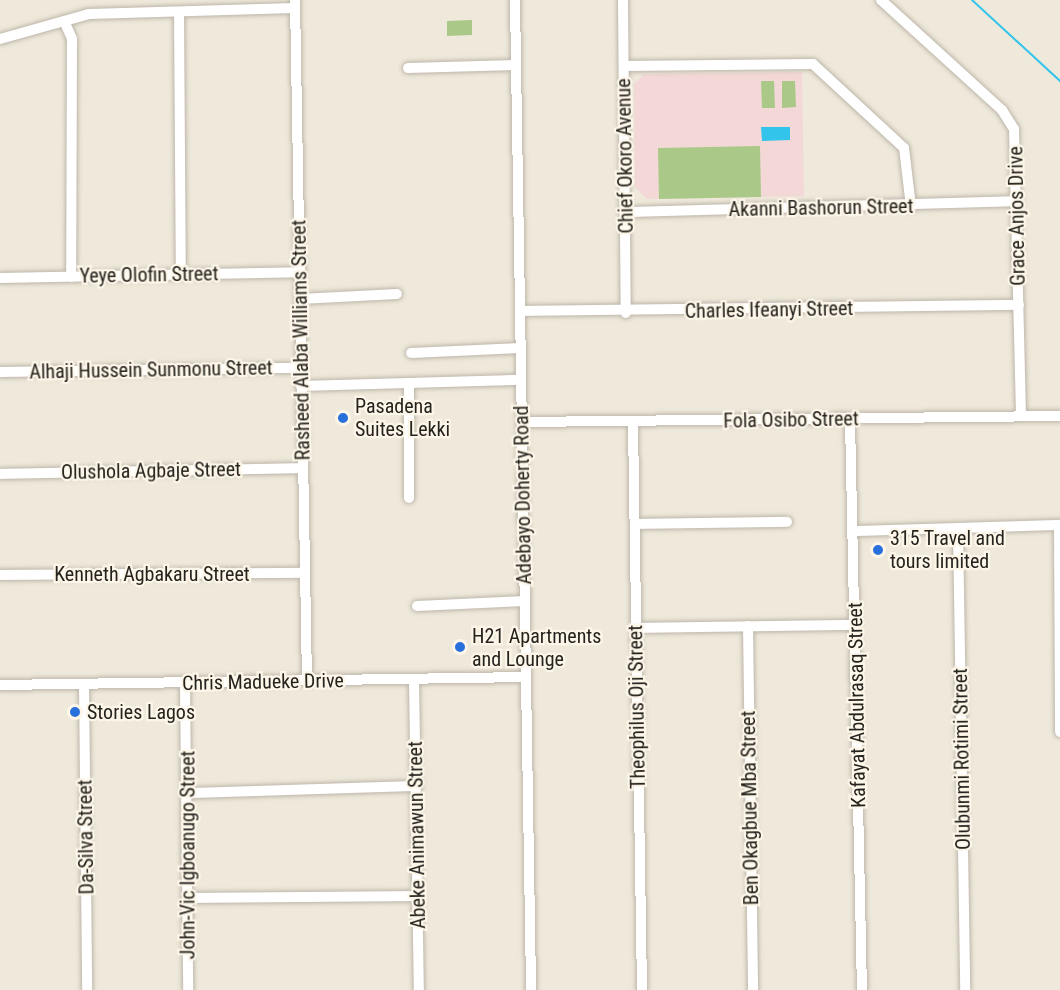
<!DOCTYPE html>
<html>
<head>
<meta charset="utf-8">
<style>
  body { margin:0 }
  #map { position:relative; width:1060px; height:990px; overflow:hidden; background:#efe9db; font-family:"Roboto Condensed",sans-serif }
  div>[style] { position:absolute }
  .education>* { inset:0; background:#f3d8d7 }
  .green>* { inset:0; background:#aac888 }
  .water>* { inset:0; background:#33c4eb }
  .stream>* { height:2px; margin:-1px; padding:0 1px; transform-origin:1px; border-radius:1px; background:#33c4eb }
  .roads { filter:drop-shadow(0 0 2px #bdb6aa) drop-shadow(0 0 2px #bdb6aa) }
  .minor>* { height:10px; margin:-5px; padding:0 5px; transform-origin:5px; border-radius:5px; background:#fff }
  .dots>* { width:16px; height:16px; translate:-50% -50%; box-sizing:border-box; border:3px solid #fdf6e9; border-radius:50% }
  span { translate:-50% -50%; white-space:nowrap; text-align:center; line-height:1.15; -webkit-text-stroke:4.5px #fdf6e9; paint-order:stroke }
  .street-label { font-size:20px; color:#25231e }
  .poi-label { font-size:20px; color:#25231e }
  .left { translate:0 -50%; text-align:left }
</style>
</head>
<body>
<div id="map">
  <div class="education">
    <i style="clip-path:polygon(802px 72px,804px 196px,647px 199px,635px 187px,634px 84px,644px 74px)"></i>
  </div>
  <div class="green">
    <i style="clip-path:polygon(472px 20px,472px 35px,447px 36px,447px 21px)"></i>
    <i style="clip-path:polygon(761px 81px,774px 81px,775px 108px,762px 108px)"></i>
    <i style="clip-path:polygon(782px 81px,795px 81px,796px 107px,782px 108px)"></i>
    <i style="clip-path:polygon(760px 146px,761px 197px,659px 199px,658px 148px)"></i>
  </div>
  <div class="water">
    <i style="clip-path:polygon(761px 127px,790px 127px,790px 140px,762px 141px)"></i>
  </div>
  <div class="stream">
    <i style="left:972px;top:0;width:120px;rotate:42.6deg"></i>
  </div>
  <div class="roads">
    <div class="minor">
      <i style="left:295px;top:0;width:679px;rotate:88.99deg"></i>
      <i style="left:515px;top:0;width:990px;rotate:89.07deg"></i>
      <i style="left:623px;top:0;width:313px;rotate:89.5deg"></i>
      <i style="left:881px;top:0;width:164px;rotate:42.3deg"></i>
      <i style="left:1002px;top:110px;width:22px;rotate:58deg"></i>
      <i style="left:1014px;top:129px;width:287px;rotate:88.6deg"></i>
      <i style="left:179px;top:12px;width:263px;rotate:89.6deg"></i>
      <i style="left:65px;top:23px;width:17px;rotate:66deg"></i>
      <i style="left:72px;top:39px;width:238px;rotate:90.2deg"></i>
      <i style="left:0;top:39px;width:92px;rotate:-15.7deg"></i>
      <i style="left:89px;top:14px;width:206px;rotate:-1.7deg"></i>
      <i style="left:624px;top:66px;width:189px;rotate:-0.6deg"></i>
      <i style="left:813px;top:64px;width:124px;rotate:42.7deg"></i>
      <i style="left:904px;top:148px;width:59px;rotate:83.2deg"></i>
      <i style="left:408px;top:68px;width:108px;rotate:-1.6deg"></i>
      <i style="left:626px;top:212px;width:391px;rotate:-1.6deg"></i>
      <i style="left:0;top:278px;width:299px;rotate:-1.1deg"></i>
      <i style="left:300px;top:299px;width:97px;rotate:-3deg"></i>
      <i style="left:520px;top:311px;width:499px;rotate:-0.7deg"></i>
      <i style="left:411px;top:353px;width:110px;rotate:-2.6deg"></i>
      <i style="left:0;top:372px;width:301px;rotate:-0.8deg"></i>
      <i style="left:301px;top:386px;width:220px;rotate:-1.6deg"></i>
      <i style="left:850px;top:419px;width:571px;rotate:88.8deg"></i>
      <i style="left:522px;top:422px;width:538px;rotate:-0.64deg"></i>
      <i style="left:633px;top:423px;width:567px;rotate:89.09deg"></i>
      <i style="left:0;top:474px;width:303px;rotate:-1.1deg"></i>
      <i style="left:409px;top:498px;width:113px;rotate:-90deg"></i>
      <i style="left:635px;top:524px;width:152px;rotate:-0.8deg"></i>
      <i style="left:1059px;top:525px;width:207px;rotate:89.7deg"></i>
      <i style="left:958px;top:528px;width:462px;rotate:89.1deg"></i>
      <i style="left:854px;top:531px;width:206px;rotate:-1.7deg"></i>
      <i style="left:0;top:575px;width:305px;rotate:-0.4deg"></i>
      <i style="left:417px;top:606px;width:108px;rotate:-2.7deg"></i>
      <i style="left:748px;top:626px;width:364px;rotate:89.2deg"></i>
      <i style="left:636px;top:628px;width:219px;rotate:-0.8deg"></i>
      <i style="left:414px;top:681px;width:309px;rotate:89.1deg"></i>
      <i style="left:84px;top:684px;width:306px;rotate:89.4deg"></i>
      <i style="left:185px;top:684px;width:306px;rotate:89.4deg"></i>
      <i style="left:0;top:685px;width:526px;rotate:-0.87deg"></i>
      <i style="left:189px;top:793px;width:228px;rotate:-1.8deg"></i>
      <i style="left:189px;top:898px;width:229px;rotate:-0.5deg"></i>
    </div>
  </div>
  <div class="dots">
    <i style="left:343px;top:418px;background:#2871dd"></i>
    <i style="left:878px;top:550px;background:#2871dd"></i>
    <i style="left:460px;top:647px;background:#2871dd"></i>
    <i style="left:75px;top:712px;background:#2871dd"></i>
  </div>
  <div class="street-label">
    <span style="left:625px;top:156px;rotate:-91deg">Chief Okoro Avenue</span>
    <span style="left:821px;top:208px;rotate:-1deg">Akanni Bashorun Street</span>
    <span style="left:1017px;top:216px;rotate:-91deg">Grace Anjos Drive</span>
    <span style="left:149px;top:275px;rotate:-1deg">Yeye Olofin Street</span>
    <span style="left:769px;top:310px;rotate:-1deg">Charles Ifeanyi Street</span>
    <span style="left:301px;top:340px;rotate:-91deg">Rasheed Alaba Williams Street</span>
    <span style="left:151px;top:370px;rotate:-1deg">Alhaji Hussein Sunmonu Street</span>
    <span style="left:791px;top:420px;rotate:-1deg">Fola Osibo Street</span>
    <span style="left:151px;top:471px;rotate:-1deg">Olushola Agbaje Street</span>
    <span style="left:523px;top:495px;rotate:-91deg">Adebayo Doherty Road</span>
    <span style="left:152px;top:574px">Kenneth Agbakaru Street</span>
    <span style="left:263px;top:682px;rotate:-1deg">Chris Madueke Drive</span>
    <span style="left:857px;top:705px;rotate:-91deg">Kafayat Abdulrasaq Street</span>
    <span style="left:637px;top:707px;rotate:-91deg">Theophilus Oji Street</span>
    <span style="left:962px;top:759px;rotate:-91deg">Olubunmi Rotimi Street</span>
    <span style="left:750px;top:808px;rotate:-91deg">Ben Okagbue Mba Street</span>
    <span style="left:417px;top:835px;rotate:-91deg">Abeke Animawun Street</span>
    <span style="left:86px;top:837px;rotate:-91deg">Da-Silva Street</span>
    <span style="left:188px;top:855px;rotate:-90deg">John-Vic Igboanugo Street</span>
  </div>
  <div class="poi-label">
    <span class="left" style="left:355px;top:418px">Pasadena<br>Suites Lekki</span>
    <span class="left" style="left:890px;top:550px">315 Travel and<br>tours limited</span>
    <span class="left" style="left:472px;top:648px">H21 Apartments<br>and Lounge</span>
    <span class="left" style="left:87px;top:712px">Stories Lagos</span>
  </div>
</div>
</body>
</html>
